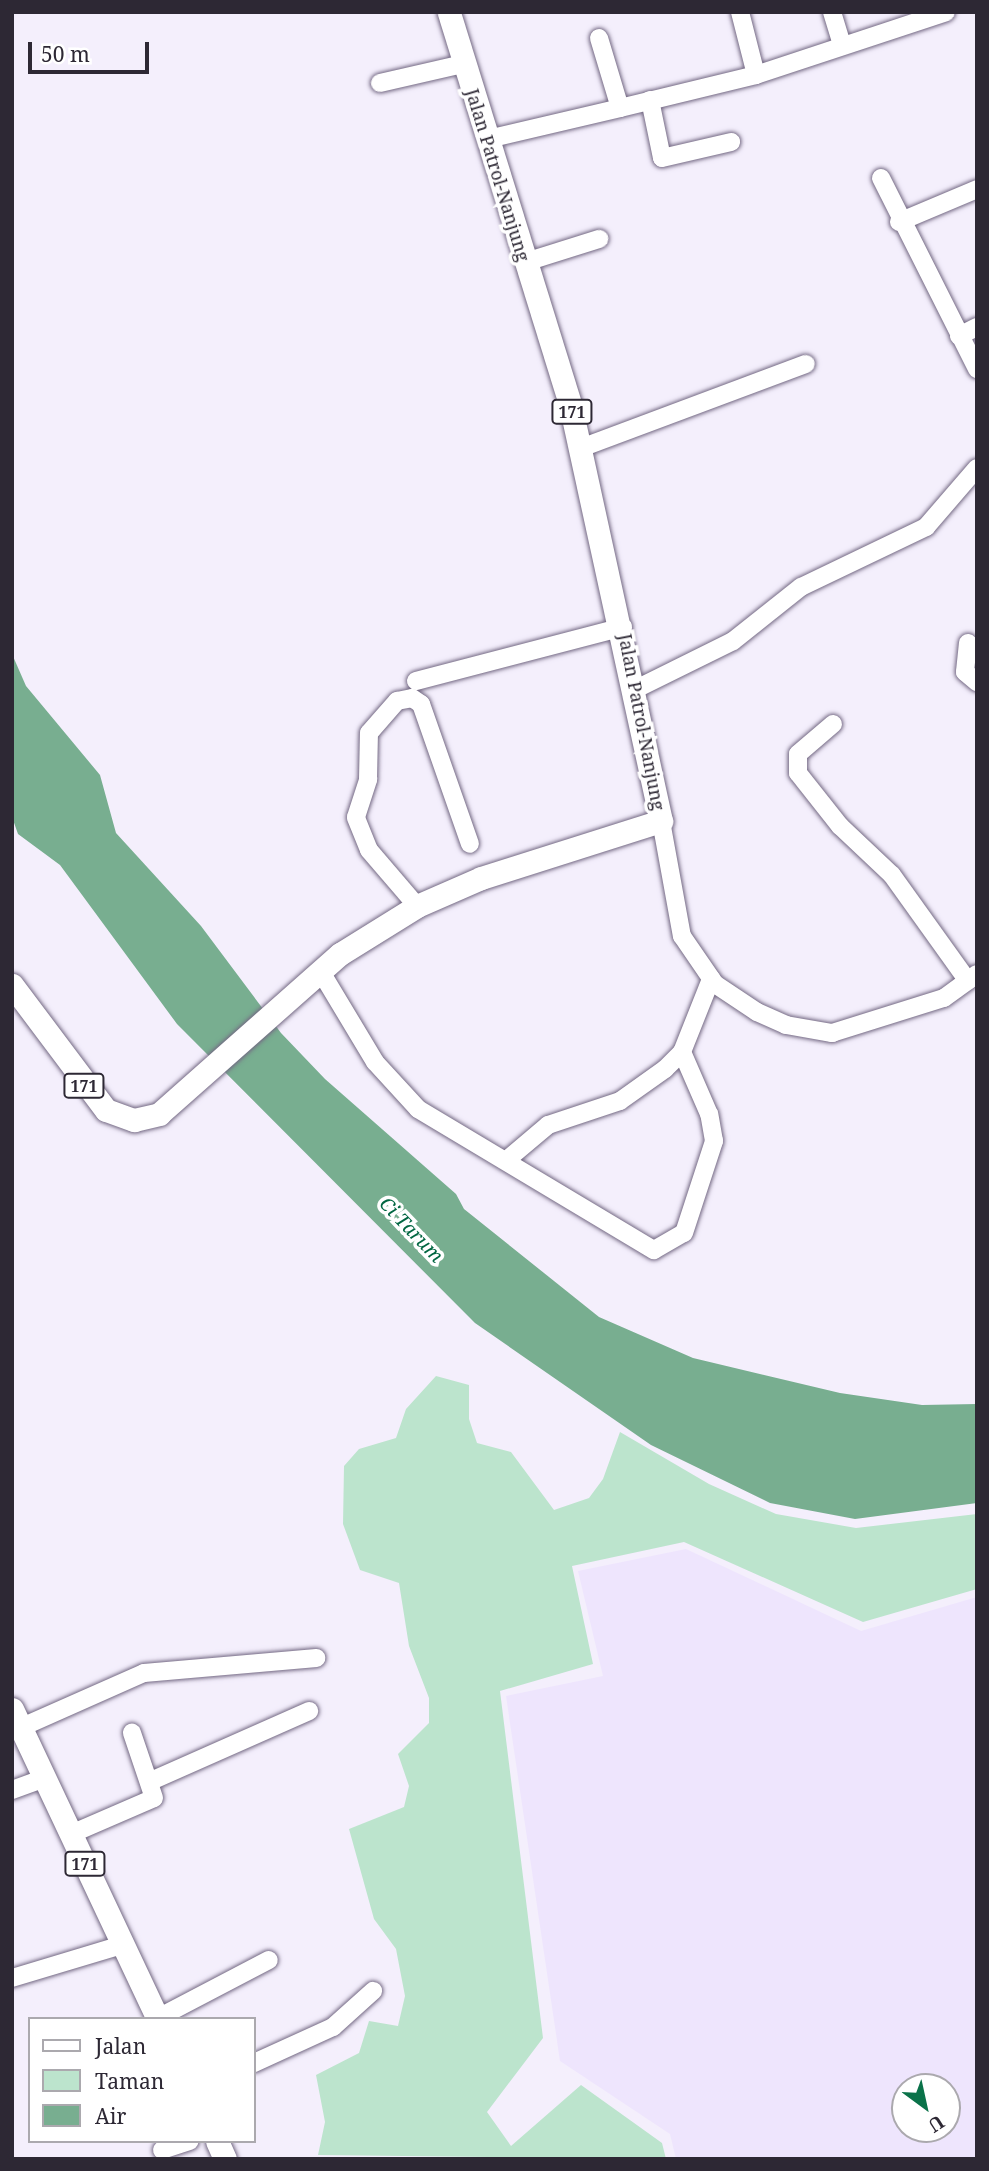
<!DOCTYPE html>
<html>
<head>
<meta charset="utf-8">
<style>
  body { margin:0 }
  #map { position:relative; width:989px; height:2171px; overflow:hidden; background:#f4effc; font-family:"Noto Serif",serif }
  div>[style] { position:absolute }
  .built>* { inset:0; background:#eee5fd }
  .green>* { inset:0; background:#bce4cd }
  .water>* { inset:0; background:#78ae90 }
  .roads { filter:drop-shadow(0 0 2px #736883) drop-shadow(0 0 2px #736883) }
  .minor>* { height:18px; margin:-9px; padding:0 9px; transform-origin:9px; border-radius:9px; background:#fff }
  .major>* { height:23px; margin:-11.5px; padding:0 11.5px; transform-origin:11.5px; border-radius:11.5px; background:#fff }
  span { translate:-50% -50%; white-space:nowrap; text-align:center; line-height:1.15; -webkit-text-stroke:7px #fff; paint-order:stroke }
  .shield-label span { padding:2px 5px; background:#fff; border:2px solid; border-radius:5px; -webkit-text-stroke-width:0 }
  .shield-label { font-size:16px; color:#2d2834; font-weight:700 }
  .street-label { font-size:18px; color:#2d2834 }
  .water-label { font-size:19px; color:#016641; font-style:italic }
  .frame { position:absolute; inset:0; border:14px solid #2d2834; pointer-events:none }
  .legend { position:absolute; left:28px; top:2017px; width:228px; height:126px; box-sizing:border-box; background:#fff; border:2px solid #aba9ae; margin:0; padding:9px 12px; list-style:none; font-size:21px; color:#2d2834 }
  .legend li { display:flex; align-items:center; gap:14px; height:35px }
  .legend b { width:35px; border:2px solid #aba9ae }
  .north { position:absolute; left:891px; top:2073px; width:70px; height:70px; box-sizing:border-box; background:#fff; border:2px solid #aba9ae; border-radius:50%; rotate:147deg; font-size:19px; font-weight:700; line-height:28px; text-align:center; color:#2d2834 }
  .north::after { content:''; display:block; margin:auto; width:24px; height:32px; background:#0a7249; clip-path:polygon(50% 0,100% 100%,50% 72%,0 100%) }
  .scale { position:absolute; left:28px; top:42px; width:121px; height:32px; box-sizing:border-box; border:4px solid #2d2834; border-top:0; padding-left:9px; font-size:21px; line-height:24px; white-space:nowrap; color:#2d2834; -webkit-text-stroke:5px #fff; paint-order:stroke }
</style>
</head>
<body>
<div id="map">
  <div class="built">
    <i style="clip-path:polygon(evenodd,686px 1549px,861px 1631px,977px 1597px,977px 2159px,676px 2159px,670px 2134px,560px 2061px,506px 1696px,603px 1676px,578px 1571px,686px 1549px,905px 2087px,947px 2087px,947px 2129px,905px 2129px,905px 2087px)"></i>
  </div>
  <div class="green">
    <i style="clip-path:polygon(436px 1376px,469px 1385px,469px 1419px,477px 1443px,511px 1452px,554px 1510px,589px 1498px,603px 1479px,620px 1432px,709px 1484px,776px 1514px,856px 1528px,977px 1514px,977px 1589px,863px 1622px,684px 1542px,572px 1566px,593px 1664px,500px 1691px,543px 2038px,487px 2112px,511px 2146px,581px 2085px,662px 2143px,666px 2159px,318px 2155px,325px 2122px,316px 2075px,359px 2053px,369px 2021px,398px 2026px,405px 1996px,396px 1949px,374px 1919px,349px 1829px,404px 1807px,409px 1786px,398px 1754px,429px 1723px,429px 1698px,409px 1646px,399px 1583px,360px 1570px,343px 1524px,344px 1466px,359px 1449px,396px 1438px,406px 1409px)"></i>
  </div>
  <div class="water">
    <i style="clip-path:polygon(12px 654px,26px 686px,100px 775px,116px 833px,201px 926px,281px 1033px,325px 1079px,456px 1194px,464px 1209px,599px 1317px,693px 1358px,840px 1393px,922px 1405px,977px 1404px,977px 1503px,855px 1519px,770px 1503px,651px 1445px,475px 1323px,177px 1024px,60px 865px,18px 834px,12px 817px)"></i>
  </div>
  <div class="roads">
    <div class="minor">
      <i style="left:740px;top:12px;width:65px;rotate:75.7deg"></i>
      <i style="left:832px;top:12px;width:34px;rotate:73deg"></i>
      <i style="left:380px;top:83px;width:85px;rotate:-12.9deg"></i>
      <i style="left:650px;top:100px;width:59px;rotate:78.3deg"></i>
      <i style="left:662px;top:158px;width:71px;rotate:-13.1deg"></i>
      <i style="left:620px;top:108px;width:140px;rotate:-13.6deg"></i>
      <i style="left:756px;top:75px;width:200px;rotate:-18.3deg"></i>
      <i style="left:488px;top:139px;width:136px;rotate:-13.2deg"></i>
      <i style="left:620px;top:108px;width:73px;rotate:-106.7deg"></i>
      <i style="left:881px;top:178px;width:214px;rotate:63.3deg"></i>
      <i style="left:899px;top:222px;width:85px;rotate:-22.9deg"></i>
      <i style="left:526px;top:262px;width:77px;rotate:-17.5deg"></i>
      <i style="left:959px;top:336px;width:20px;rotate:-27deg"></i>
      <i style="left:581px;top:448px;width:240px;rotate:-20.5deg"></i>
      <i style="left:968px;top:643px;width:29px;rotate:96deg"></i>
      <i style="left:965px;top:672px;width:16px;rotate:40deg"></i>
      <i style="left:416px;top:681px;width:214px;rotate:-14.6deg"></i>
      <i style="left:636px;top:689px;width:108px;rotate:-26.3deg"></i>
      <i style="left:733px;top:641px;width:87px;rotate:-38.5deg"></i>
      <i style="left:801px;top:587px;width:139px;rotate:-25.6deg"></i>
      <i style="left:926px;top:527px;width:78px;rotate:-49.2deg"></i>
      <i style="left:833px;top:724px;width:46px;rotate:139.4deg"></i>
      <i style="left:798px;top:754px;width:19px;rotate:90deg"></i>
      <i style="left:798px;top:773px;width:68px;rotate:51.6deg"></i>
      <i style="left:840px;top:826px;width:71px;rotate:43.3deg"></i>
      <i style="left:892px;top:875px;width:130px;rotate:54.4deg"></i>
      <i style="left:661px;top:821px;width:117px;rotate:79.7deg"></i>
      <i style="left:682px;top:936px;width:58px;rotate:55.5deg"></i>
      <i style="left:715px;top:984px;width:50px;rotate:33.7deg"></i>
      <i style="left:757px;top:1012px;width:32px;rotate:24deg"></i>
      <i style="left:786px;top:1025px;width:47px;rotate:9.9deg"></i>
      <i style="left:832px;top:1033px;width:117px;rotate:-17.4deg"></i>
      <i style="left:944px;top:998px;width:41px;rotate:-36deg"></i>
      <i style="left:417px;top:906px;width:74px;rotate:-130.6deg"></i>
      <i style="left:369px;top:850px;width:35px;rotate:-112deg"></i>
      <i style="left:356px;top:817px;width:40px;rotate:-72deg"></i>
      <i style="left:368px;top:779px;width:46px;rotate:-88.8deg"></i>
      <i style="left:369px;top:733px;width:43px;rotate:-48.8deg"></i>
      <i style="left:397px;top:701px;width:15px;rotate:-11deg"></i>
      <i style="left:412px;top:698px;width:11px;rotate:34deg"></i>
      <i style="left:421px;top:704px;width:148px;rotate:70.7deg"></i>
      <i style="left:321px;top:972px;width:105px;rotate:59deg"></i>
      <i style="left:375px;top:1062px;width:64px;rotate:47.5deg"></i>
      <i style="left:418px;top:1109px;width:275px;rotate:30.9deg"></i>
      <i style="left:654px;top:1250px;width:34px;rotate:-30deg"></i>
      <i style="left:684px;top:1233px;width:97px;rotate:-71.9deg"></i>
      <i style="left:714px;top:1141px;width:27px;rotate:-100deg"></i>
      <i style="left:709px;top:1114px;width:68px;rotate:-113.5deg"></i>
      <i style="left:509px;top:1158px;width:51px;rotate:-40.2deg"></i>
      <i style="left:548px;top:1125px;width:76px;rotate:-18.4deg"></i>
      <i style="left:620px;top:1101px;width:55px;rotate:-35.4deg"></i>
      <i style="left:665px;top:1069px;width:24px;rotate:-45deg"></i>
      <i style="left:682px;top:1052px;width:79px;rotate:-68.3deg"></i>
      <i style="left:22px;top:1727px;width:133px;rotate:-23.9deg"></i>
      <i style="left:144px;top:1673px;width:173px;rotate:-5deg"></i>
      <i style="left:151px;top:1781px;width:173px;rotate:-23.9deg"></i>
      <i style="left:12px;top:1790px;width:35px;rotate:-20deg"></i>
      <i style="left:71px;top:1834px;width:90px;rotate:-23.4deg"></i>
      <i style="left:154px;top:1798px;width:69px;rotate:-108.7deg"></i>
      <i style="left:12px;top:1978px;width:115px;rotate:-16.7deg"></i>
      <i style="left:158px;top:2018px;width:125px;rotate:-27.6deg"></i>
      <i style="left:254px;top:2063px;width:87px;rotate:-24.5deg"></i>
      <i style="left:333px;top:2027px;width:54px;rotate:-42deg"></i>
      <i style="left:162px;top:2150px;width:29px;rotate:-18deg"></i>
    </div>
    <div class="major">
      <i style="left:12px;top:985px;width:156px;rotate:53.1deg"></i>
      <i style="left:106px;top:1110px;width:30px;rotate:20deg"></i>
      <i style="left:134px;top:1120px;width:26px;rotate:-13deg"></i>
      <i style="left:159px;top:1114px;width:242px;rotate:-41.5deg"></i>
      <i style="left:340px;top:954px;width:91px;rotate:-31.9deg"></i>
      <i style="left:417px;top:906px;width:70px;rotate:-23.6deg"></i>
      <i style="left:481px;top:878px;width:189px;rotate:-17.6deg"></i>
      <i style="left:661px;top:821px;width:424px;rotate:-102.3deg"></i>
      <i style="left:571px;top:407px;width:413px;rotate:-107.2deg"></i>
      <i style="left:12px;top:1709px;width:343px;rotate:64.8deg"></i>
      <i style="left:217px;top:2141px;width:20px;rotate:66deg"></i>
    </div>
  </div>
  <div class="shield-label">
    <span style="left:572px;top:412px">171</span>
    <span style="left:84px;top:1086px">171</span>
    <span style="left:85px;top:1864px">171</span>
  </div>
  <div class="street-label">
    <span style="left:498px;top:175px;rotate:73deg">Jalan Patrol-Nanjung</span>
    <span style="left:642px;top:722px;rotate:79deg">Jalan Patrol-Nanjung</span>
  </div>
  <div class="water-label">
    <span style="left:411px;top:1230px;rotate:46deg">Ci Tarum</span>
  </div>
  <div class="frame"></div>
  <ul class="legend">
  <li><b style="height:9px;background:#fff"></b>Jalan</li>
  <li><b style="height:19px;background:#bce4cd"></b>Taman</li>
  <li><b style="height:19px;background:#78ae90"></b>Air</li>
  </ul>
  <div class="north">U</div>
  <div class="scale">50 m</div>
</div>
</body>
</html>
